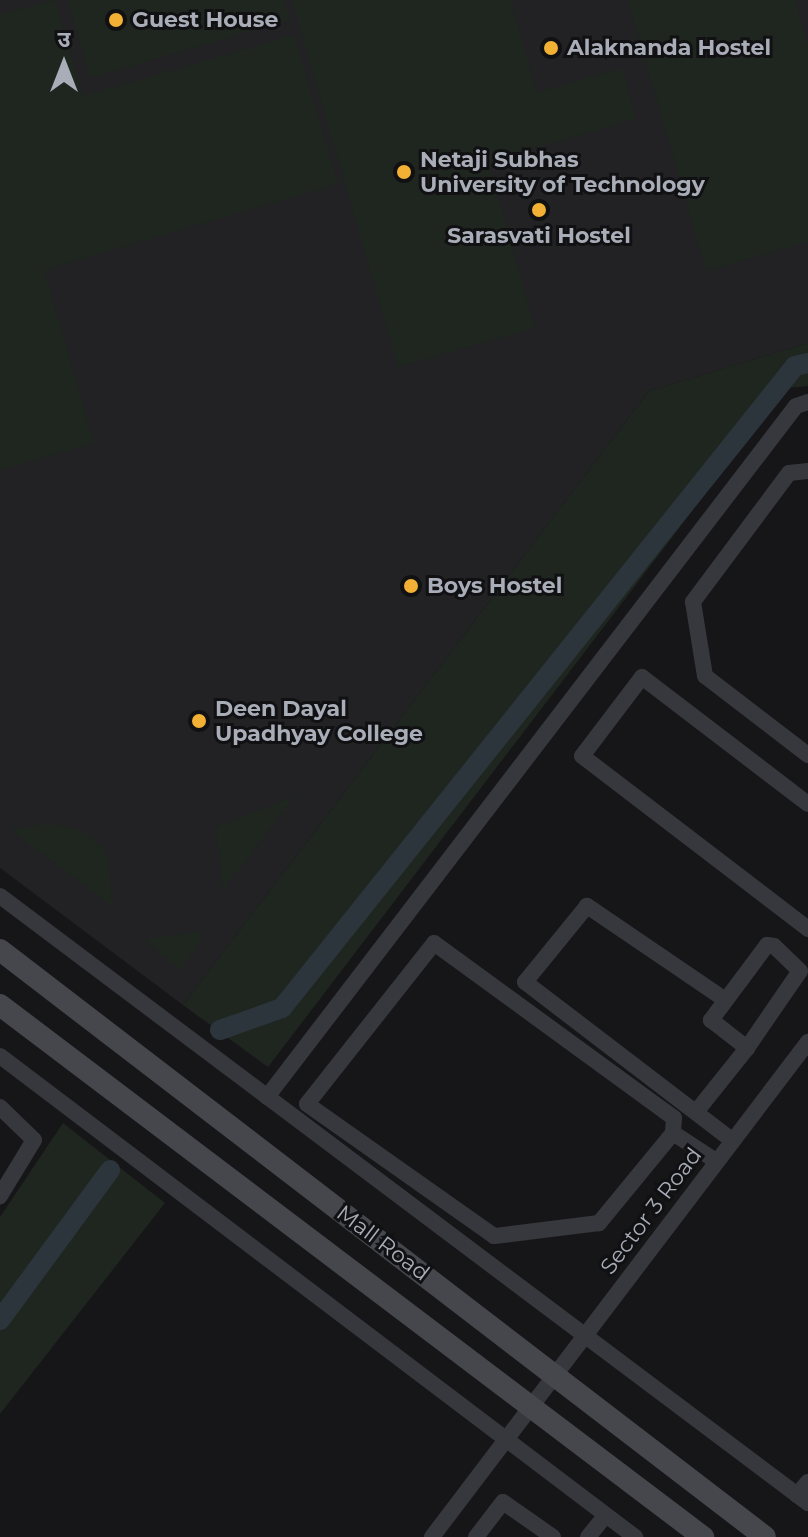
<!DOCTYPE html>
<html>
<head>
<meta charset="utf-8">
<style>
  body { margin:0 }
  #map { position:relative; width:808px; height:1537px; overflow:hidden; background:#161618; font-family:Montserrat,"Noto Sans Devanagari",sans-serif }
  div>[style] { position:absolute }
  .built>* { inset:0; background:#222225 }
  .green>* { inset:0; background:#1e261f }
  .canal>* { height:20px; margin:-10px; padding:0 10px; transform-origin:10px; border-radius:10px; background:#2c353c }
  .street>* { height:16px; margin:-8px; padding:0 8px; transform-origin:8px; border-radius:8px; background:#37383d }
  .secondary>* { height:22px; margin:-11px; padding:0 11px; transform-origin:11px; border-radius:11px; background:#45474d }
  .dots>* { width:22px; height:22px; translate:-50% -50%; box-sizing:border-box; border:4px solid #111113; border-radius:50% }
  span { translate:-50% -50%; white-space:nowrap; text-align:center; line-height:1.15; -webkit-text-stroke:6px #111113; paint-order:stroke }
  .poi-label { font-size:22px; color:#a8adb8; font-weight:700 }
  .left { translate:0 -50%; text-align:left }
  .street-label { font-size:22px; color:#a8adb8 }
  .north { position:absolute; left:24px; top:24px; width:80px; height:80px; -webkit-text-stroke:6px #111113; paint-order:stroke; rotate:0deg; font-size:22px; font-weight:700; line-height:32px; text-align:center; color:#a8adb8 }
  .north::after { content:''; display:block; margin:auto; width:28px; height:36px; background:#a8adb8; clip-path:polygon(50% 0,100% 100%,50% 72%,0 100%) }
</style>
</head>
<body>
<div id="map">
  <div class="built">
    <i style="clip-path:polygon(0 0,808px 0,808px 343px,649px 391px,183px 1005px,0 868px)"></i>
  </div>
  <div class="green">
    <i style="clip-path:polygon(55px 0,83px 96px,294px 35px,338px 184px,44px 270px,94px 443px,0 470px,0 14px)"></i>
    <i style="clip-path:polygon(68px 0,284px 0,290px 20px,90px 78px)"></i>
    <i style="clip-path:polygon(292px 0,510px 0,537px 92px,622px 68px,636px 119px,488px 162px,535px 328px,398px 367px)"></i>
    <i style="clip-path:polygon(628px 0,795px 0,808px 44px,808px 242px,706px 271px)"></i>
    <i style="clip-path:polygon(808px 343px,808px 386px,786px 388px,268px 1067px,183px 1005px,649px 391px)"></i>
    <i style="clip-path:polygon(295px 796px,223px 890px,216px 827px)"></i>
    <i style="clip-path:polygon(50px 823px,86px 832px,107px 853px,113px 907px,10px 830px)"></i>
    <i style="clip-path:polygon(200px 931px,202px 941px,179px 970px,144px 939px)"></i>
    <i style="clip-path:polygon(63px 1123px,165px 1203px,0 1414px,0 1217px)"></i>
  </div>
  <div class="canal">
    <i style="left:220px;top:1030px;width:66px;rotate:-19.5deg"></i>
    <i style="left:282px;top:1008px;width:822px;rotate:-51.37deg"></i>
    <i style="left:795px;top:366px;width:13px;rotate:-13deg"></i>
    <i style="left:0;top:1320px;width:186px;rotate:-53.7deg"></i>
  </div>
  <div class="street">
    <i style="left:808px;top:471px;width:19px;rotate:174deg"></i>
    <i style="left:789px;top:473px;width:161px;rotate:126.7deg"></i>
    <i style="left:693px;top:602px;width:75px;rotate:80.8deg"></i>
    <i style="left:705px;top:676px;width:130px;rotate:37.5deg"></i>
    <i style="left:808px;top:804px;width:209px;rotate:-142.6deg"></i>
    <i style="left:642px;top:677px;width:99px;rotate:127.2deg"></i>
    <i style="left:582px;top:756px;width:285px;rotate:37.4deg"></i>
    <i style="left:0;top:896px;width:1011px;rotate:36.92deg"></i>
    <i style="left:724px;top:999px;width:166px;rotate:-145.8deg"></i>
    <i style="left:587px;top:906px;width:98px;rotate:129.2deg"></i>
    <i style="left:525px;top:982px;width:260px;rotate:37.4deg"></i>
    <i style="left:0;top:1056px;width:797px;rotate:37.14deg"></i>
    <i style="left:267px;top:1097px;width:870px;rotate:-52.56deg"></i>
    <i style="left:796px;top:406px;width:13px;rotate:-18deg"></i>
    <i style="left:0;top:1107px;width:47px;rotate:44.1deg"></i>
    <i style="left:34px;top:1140px;width:66px;rotate:121.3deg"></i>
    <i style="left:696px;top:1112px;width:82px;rotate:-51.4deg"></i>
    <i style="left:747px;top:1048px;width:93px;rotate:-55.5deg"></i>
    <i style="left:800px;top:971px;width:36px;rotate:-136deg"></i>
    <i style="left:774px;top:946px;width:7px;rotate:-172deg"></i>
    <i style="left:767px;top:945px;width:94px;rotate:126.7deg"></i>
    <i style="left:711px;top:1020px;width:46px;rotate:37.9deg"></i>
    <i style="left:673px;top:1133px;width:117px;rotate:129.4deg"></i>
    <i style="left:599px;top:1223px;width:106px;rotate:172.9deg"></i>
    <i style="left:494px;top:1236px;width:229px;rotate:-144.8deg"></i>
    <i style="left:307px;top:1104px;width:205px;rotate:-51.7deg"></i>
    <i style="left:434px;top:943px;width:297px;rotate:36.1deg"></i>
    <i style="left:674px;top:1118px;width:15px;rotate:94deg"></i>
    <i style="left:673px;top:1133px;width:51px;rotate:33.1deg"></i>
    <i style="left:797px;top:1495px;width:17px;rotate:-50deg"></i>
    <i style="left:432px;top:1537px;width:622px;rotate:-52.78deg"></i>
    <i style="left:476px;top:1537px;width:44px;rotate:-52.4deg"></i>
    <i style="left:503px;top:1502px;width:61px;rotate:35deg"></i>
    <i style="left:588px;top:1537px;width:28px;rotate:-51deg"></i>
  </div>
  <div class="secondary">
    <i style="left:0;top:950px;width:964px;rotate:37.5deg"></i>
    <i style="left:0;top:1005px;width:882px;rotate:37.12deg"></i>
  </div>
  <div class="dots">
    <i style="left:116px;top:20px;background:#f2b134"></i>
    <i style="left:551px;top:48px;background:#f2b134"></i>
    <i style="left:404px;top:172px;background:#f2b134"></i>
    <i style="left:539px;top:210px;background:#f2b134"></i>
    <i style="left:411px;top:586px;background:#f2b134"></i>
    <i style="left:199px;top:721px;background:#f2b134"></i>
  </div>
  <div class="poi-label">
    <span class="left" style="left:132px;top:20px">Guest House</span>
    <span class="left" style="left:567px;top:48px">Alaknanda Hostel</span>
    <span class="left" style="left:420px;top:172px">Netaji Subhas<br>University of Technology</span>
    <span style="left:539px;top:236px">Sarasvati Hostel</span>
    <span class="left" style="left:427px;top:586px">Boys Hostel</span>
    <span class="left" style="left:215px;top:721px">Deen Dayal<br>Upadhyay College</span>
  </div>
  <div class="street-label">
    <span style="left:651px;top:1211px;rotate:-53deg">Sector 3 Road</span>
    <span style="left:383px;top:1243px;rotate:37deg">Mall Road</span>
  </div>
  <div class="north">उ</div>
</div>
</body>
</html>
